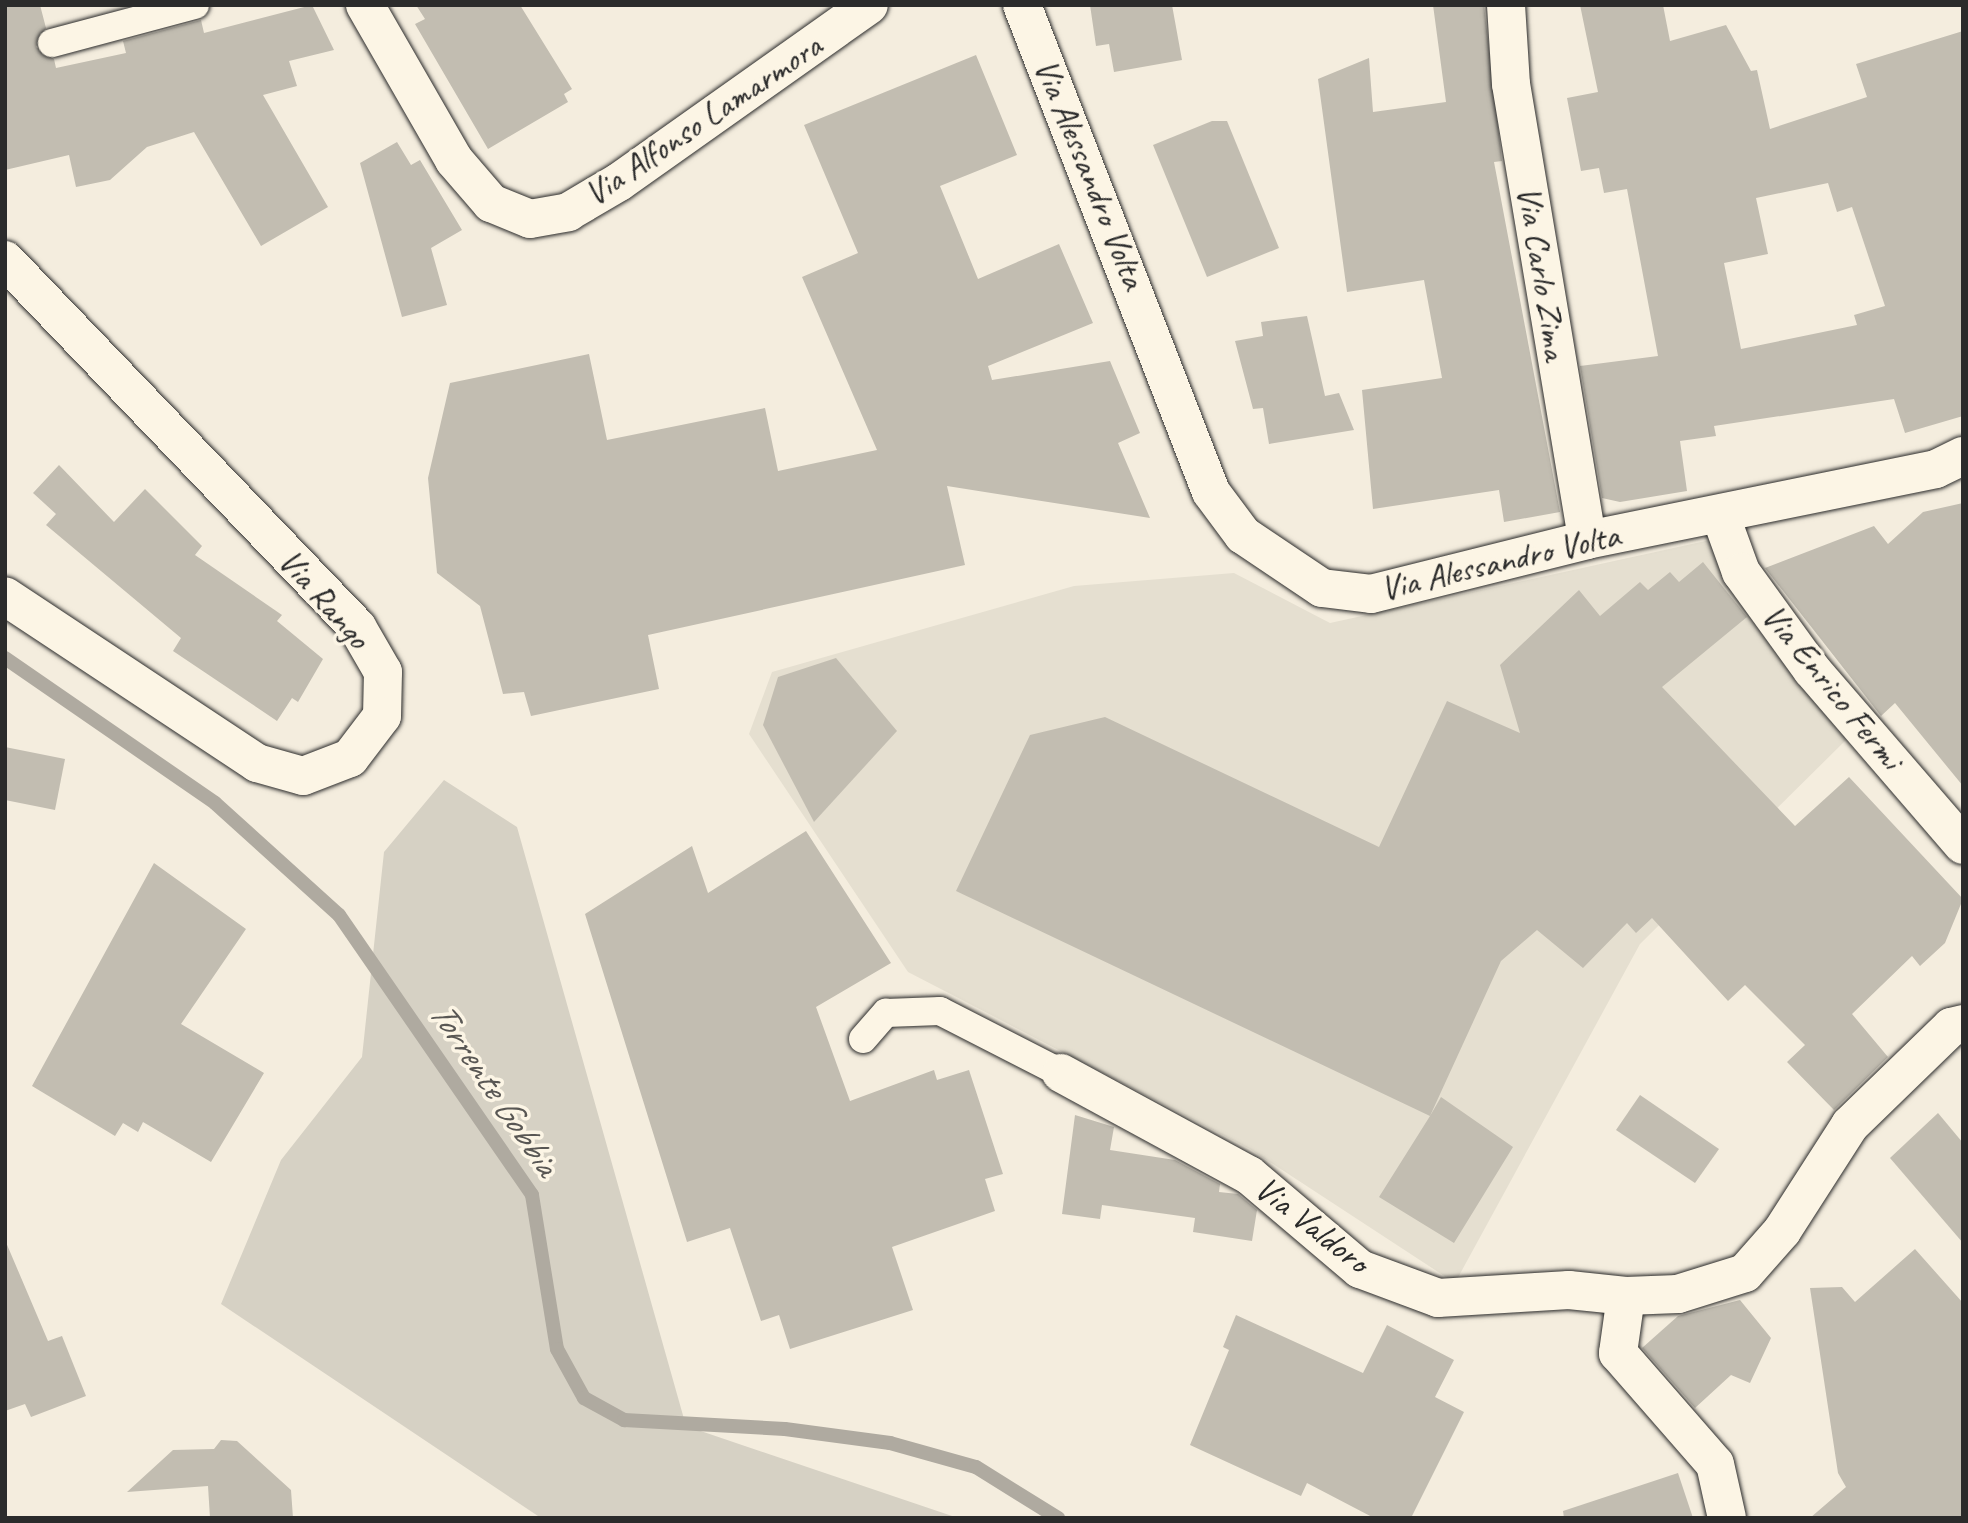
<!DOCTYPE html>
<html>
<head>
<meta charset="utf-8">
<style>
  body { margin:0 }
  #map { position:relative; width:1968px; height:1523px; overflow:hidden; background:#f4edde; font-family:Caveat,sans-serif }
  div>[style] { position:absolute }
  .built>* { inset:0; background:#e5dfd0 }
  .green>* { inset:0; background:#d6d1c4 }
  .stream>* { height:14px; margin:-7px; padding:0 7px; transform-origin:7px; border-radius:7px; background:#afaaa0 }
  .building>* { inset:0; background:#c2bdb1 }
  .roads { filter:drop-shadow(0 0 2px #2b2b2b) drop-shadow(0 0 2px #2b2b2b) }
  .lane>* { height:28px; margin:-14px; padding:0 14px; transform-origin:14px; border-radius:14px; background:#fcf5e5 }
  .street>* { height:38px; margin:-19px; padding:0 19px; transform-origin:19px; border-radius:19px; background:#fcf5e5 }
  span { translate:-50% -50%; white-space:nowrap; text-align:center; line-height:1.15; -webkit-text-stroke:7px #fcf5e5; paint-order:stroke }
  .street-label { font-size:35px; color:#2b2b2b }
  .water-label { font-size:37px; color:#595754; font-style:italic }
  .frame { position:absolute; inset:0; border:7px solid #2b2b2b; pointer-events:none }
</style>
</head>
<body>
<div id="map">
  <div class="built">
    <i style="clip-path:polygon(1710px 540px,1850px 736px,1640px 944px,1455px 1283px,1250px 1149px,908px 972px,749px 734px,772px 672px,1074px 586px,1234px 573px,1330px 623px)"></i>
  </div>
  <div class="green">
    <i style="clip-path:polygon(444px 780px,517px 827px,686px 1426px,958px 1518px,541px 1518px,221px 1304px,281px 1160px,362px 1057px,384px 852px)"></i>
  </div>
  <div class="stream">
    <i style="left:5px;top:658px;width:255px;rotate:34.6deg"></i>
    <i style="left:215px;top:803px;width:167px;rotate:42.1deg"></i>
    <i style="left:339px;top:915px;width:340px;rotate:55.4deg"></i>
    <i style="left:532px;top:1195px;width:156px;rotate:80.8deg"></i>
    <i style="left:557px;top:1349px;width:56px;rotate:61.1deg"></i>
    <i style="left:584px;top:1398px;width:46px;rotate:28.8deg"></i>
    <i style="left:624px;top:1420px;width:161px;rotate:3.2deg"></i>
    <i style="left:785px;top:1429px;width:106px;rotate:7.6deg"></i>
    <i style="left:890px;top:1443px;width:89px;rotate:15.6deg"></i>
    <i style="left:976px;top:1467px;width:97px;rotate:31.9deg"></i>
  </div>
  <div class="building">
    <i style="clip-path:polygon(5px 5px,40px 5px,46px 28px,36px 47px,54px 59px,56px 68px,126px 53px,123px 41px,201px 20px,204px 33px,312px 5px,334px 50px,289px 61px,297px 86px,263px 95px,328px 207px,261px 246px,194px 132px,147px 147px,110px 180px,76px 187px,69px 155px,5px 170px)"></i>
    <i style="clip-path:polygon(416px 5px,520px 5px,572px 89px,564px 94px,568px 102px,488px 149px,415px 24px,425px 19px)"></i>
    <i style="clip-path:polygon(1090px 5px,1172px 5px,1182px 60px,1114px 72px,1109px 44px,1096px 46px)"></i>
    <i style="clip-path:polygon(1433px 5px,1484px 5px,1502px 161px,1494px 162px,1560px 512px,1504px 522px,1499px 490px,1373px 509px,1362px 390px,1442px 378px,1424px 280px,1347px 292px,1318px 79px,1369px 58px,1373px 112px,1446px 102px)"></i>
    <i style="clip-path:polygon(evenodd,1580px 5px,1663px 5px,1670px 41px,1726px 25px,1751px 71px,1757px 70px,1770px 129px,1867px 97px,1856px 64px,1963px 31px,1963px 416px,1905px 433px,1894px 399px,1714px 426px,1716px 436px,1680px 441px,1687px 491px,1620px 502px,1602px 498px,1580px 366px,1658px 356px,1627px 189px,1604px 193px,1599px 168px,1581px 171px,1567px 98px,1598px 92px,1580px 5px,1828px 183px,1837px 212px,1852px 207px,1885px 306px,1854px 315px,1857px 325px,1741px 349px,1724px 263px,1768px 254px,1756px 198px,1828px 183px)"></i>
    <i style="clip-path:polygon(976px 55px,1017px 155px,940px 186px,978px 279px,1059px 244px,1093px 323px,988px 366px,992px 380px,1110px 361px,1140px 433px,1118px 443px,1150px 518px,947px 486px,965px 565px,648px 635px,659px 689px,531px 716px,524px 692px,503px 694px,480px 606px,437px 573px,428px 478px,450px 383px,589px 354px,607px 440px,765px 408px,778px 471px,877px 450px,802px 277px,858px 253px,804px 125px)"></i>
    <i style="clip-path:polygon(1212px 121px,1227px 121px,1279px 248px,1207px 277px,1153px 145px)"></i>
    <i style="clip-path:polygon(397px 142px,411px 165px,420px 160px,462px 230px,431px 248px,447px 305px,402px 317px,360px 163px)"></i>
    <i style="clip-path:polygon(1307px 316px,1325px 396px,1339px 393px,1354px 430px,1269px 444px,1263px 408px,1253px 409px,1235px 341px,1263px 336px,1261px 322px)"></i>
    <i style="clip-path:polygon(59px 465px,114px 522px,145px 489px,202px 546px,195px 555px,282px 615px,277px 621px,323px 659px,298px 702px,292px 698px,277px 721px,173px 651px,181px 638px,46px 525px,56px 514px,33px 493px)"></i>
    <i style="clip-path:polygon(1963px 503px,1963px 786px,1895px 703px,1881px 716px,1765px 568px,1874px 526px,1888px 544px,1923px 512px)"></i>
    <i style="clip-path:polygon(1703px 562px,1747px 617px,1662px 687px,1795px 826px,1849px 777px,1963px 899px,1945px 943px,1920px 966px,1912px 956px,1852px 1014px,1888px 1057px,1834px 1110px,1787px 1062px,1805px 1045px,1745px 985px,1728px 1001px,1652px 918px,1636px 933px,1627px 923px,1583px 968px,1537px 930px,1501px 961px,1430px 1116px,1441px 1097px,1513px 1147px,1454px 1243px,1379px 1197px,1430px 1116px,956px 891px,1030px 735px,1105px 717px,1379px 847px,1447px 701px,1520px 733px,1500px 665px,1579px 590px,1600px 616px,1640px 582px,1648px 590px,1670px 572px,1679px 582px)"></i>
    <i style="clip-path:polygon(836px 658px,897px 731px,814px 822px,763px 725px,778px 677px)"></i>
    <i style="clip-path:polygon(5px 747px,65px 759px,55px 810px,5px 800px)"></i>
    <i style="clip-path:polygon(806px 831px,891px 963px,816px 1007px,850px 1101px,934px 1070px,937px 1080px,969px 1070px,1003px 1174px,985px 1179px,995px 1211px,892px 1247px,913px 1310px,790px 1349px,779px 1315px,761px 1321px,730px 1228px,687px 1242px,585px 914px,692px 846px,708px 893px)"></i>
    <i style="clip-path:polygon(154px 863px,246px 929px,181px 1024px,264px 1073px,211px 1162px,143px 1122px,138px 1132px,123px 1123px,115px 1136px,32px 1086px)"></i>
    <i style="clip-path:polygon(1640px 1095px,1719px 1149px,1695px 1183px,1616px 1130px)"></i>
    <i style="clip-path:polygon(1938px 1113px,1963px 1143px,1963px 1243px,1890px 1158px)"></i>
    <i style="clip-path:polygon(1075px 1115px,1114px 1127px,1110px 1150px,1175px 1160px,1220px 1184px,1219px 1192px,1238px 1194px,1257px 1210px,1252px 1241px,1193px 1232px,1195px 1218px,1102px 1205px,1100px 1219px,1062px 1214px)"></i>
    <i style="clip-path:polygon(5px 1240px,48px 1341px,62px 1336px,86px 1396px,31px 1417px,25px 1404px,5px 1411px)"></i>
    <i style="clip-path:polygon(1915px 1249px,1963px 1303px,1963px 1518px,1810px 1518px,1846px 1487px,1838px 1473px,1810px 1288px,1842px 1287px,1855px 1302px)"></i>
    <i style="clip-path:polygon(1740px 1300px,1771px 1338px,1750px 1383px,1731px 1375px,1695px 1408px,1642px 1348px,1678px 1316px)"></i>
    <i style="clip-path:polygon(1236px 1315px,1363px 1373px,1387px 1325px,1454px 1360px,1435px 1397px,1464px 1412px,1411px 1518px,1374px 1518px,1307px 1483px,1301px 1496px,1190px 1445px,1229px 1350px,1223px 1347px)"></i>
    <i style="clip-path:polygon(221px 1440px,237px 1441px,291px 1490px,293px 1518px,210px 1518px,208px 1486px,127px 1492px,173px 1450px,214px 1449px)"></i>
    <i style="clip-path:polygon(1678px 1473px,1693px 1518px,1564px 1518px,1563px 1511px)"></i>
  </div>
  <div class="roads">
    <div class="lane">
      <i style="left:52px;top:43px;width:148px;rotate:-14.9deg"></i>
      <i style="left:863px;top:1039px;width:35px;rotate:-49deg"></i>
      <i style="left:886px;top:1013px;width:54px;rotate:-2.1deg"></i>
      <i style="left:940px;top:1011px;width:136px;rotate:27.1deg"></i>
    </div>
    <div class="street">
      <i style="left:365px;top:5px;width:179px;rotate:60.1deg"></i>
      <i style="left:454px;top:160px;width:57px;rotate:49.3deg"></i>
      <i style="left:491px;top:203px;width:42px;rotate:22.3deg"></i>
      <i style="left:530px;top:219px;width:39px;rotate:-10deg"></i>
      <i style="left:568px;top:212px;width:59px;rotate:-30.5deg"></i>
      <i style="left:619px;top:182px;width:306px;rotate:-35.3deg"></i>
      <i style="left:1022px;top:5px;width:522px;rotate:68.79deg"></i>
      <i style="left:1211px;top:492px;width:54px;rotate:53.3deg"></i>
      <i style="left:1243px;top:535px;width:95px;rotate:33.9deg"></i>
      <i style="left:1322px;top:588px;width:49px;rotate:7deg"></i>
      <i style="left:1371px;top:594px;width:223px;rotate:-14deg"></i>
      <i style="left:1587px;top:540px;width:356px;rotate:-11.5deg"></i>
      <i style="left:1936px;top:469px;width:30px;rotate:-26deg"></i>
      <i style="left:1506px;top:5px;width:79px;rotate:86.4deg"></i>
      <i style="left:1511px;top:84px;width:462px;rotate:80.5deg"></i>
      <i style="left:5px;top:260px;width:509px;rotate:46.2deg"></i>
      <i style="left:357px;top:627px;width:52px;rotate:60deg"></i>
      <i style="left:383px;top:672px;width:44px;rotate:91.3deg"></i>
      <i style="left:382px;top:716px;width:53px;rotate:127.3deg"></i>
      <i style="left:350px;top:758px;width:50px;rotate:159deg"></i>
      <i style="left:303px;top:776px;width:48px;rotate:-164.2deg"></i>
      <i style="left:257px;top:763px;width:302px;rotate:-146.5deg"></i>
      <i style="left:1721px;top:517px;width:59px;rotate:70deg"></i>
      <i style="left:1741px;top:572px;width:121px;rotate:54.1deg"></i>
      <i style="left:1812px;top:670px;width:231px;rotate:49.2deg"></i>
      <i style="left:1061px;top:1073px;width:214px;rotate:28.5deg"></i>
      <i style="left:1249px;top:1175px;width:145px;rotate:40.3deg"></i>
      <i style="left:1360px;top:1269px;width:83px;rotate:20.4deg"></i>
      <i style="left:1438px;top:1298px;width:131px;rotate:-3.5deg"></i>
      <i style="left:1569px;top:1290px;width:57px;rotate:6deg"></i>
      <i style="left:1626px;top:1296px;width:52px;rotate:-2.2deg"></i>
      <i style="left:1678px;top:1294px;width:70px;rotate:-17.4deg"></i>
      <i style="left:1745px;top:1273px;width:56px;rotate:-48.6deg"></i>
      <i style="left:1782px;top:1231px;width:126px;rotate:-57.3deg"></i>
      <i style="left:1850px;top:1125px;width:141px;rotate:-44.1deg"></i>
      <i style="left:1951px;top:1027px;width:12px;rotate:-14deg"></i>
      <i style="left:1626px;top:1296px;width:58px;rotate:98deg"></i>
      <i style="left:1618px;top:1353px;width:147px;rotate:48.9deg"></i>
      <i style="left:1715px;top:1464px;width:55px;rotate:77.5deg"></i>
    </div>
  </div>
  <div class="street-label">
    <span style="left:703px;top:120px;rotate:-34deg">Via Alfonso Lamarmora</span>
    <span style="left:1090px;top:174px;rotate:68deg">Via Alessandro Volta</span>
    <span style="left:1542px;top:273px;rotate:81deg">Via Carlo Zima</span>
    <span style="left:1500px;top:562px;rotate:-13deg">Via Alessandro Volta</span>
    <span style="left:324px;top:599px;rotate:49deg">Via Rango</span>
    <span style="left:1832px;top:687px;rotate:51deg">Via Enrico Fermi</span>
    <span style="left:1312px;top:1225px;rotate:38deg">Via Valdoro</span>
  </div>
  <div class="water-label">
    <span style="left:494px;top:1088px;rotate:56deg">Torrente Gobbia</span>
  </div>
  <div class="frame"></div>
</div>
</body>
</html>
